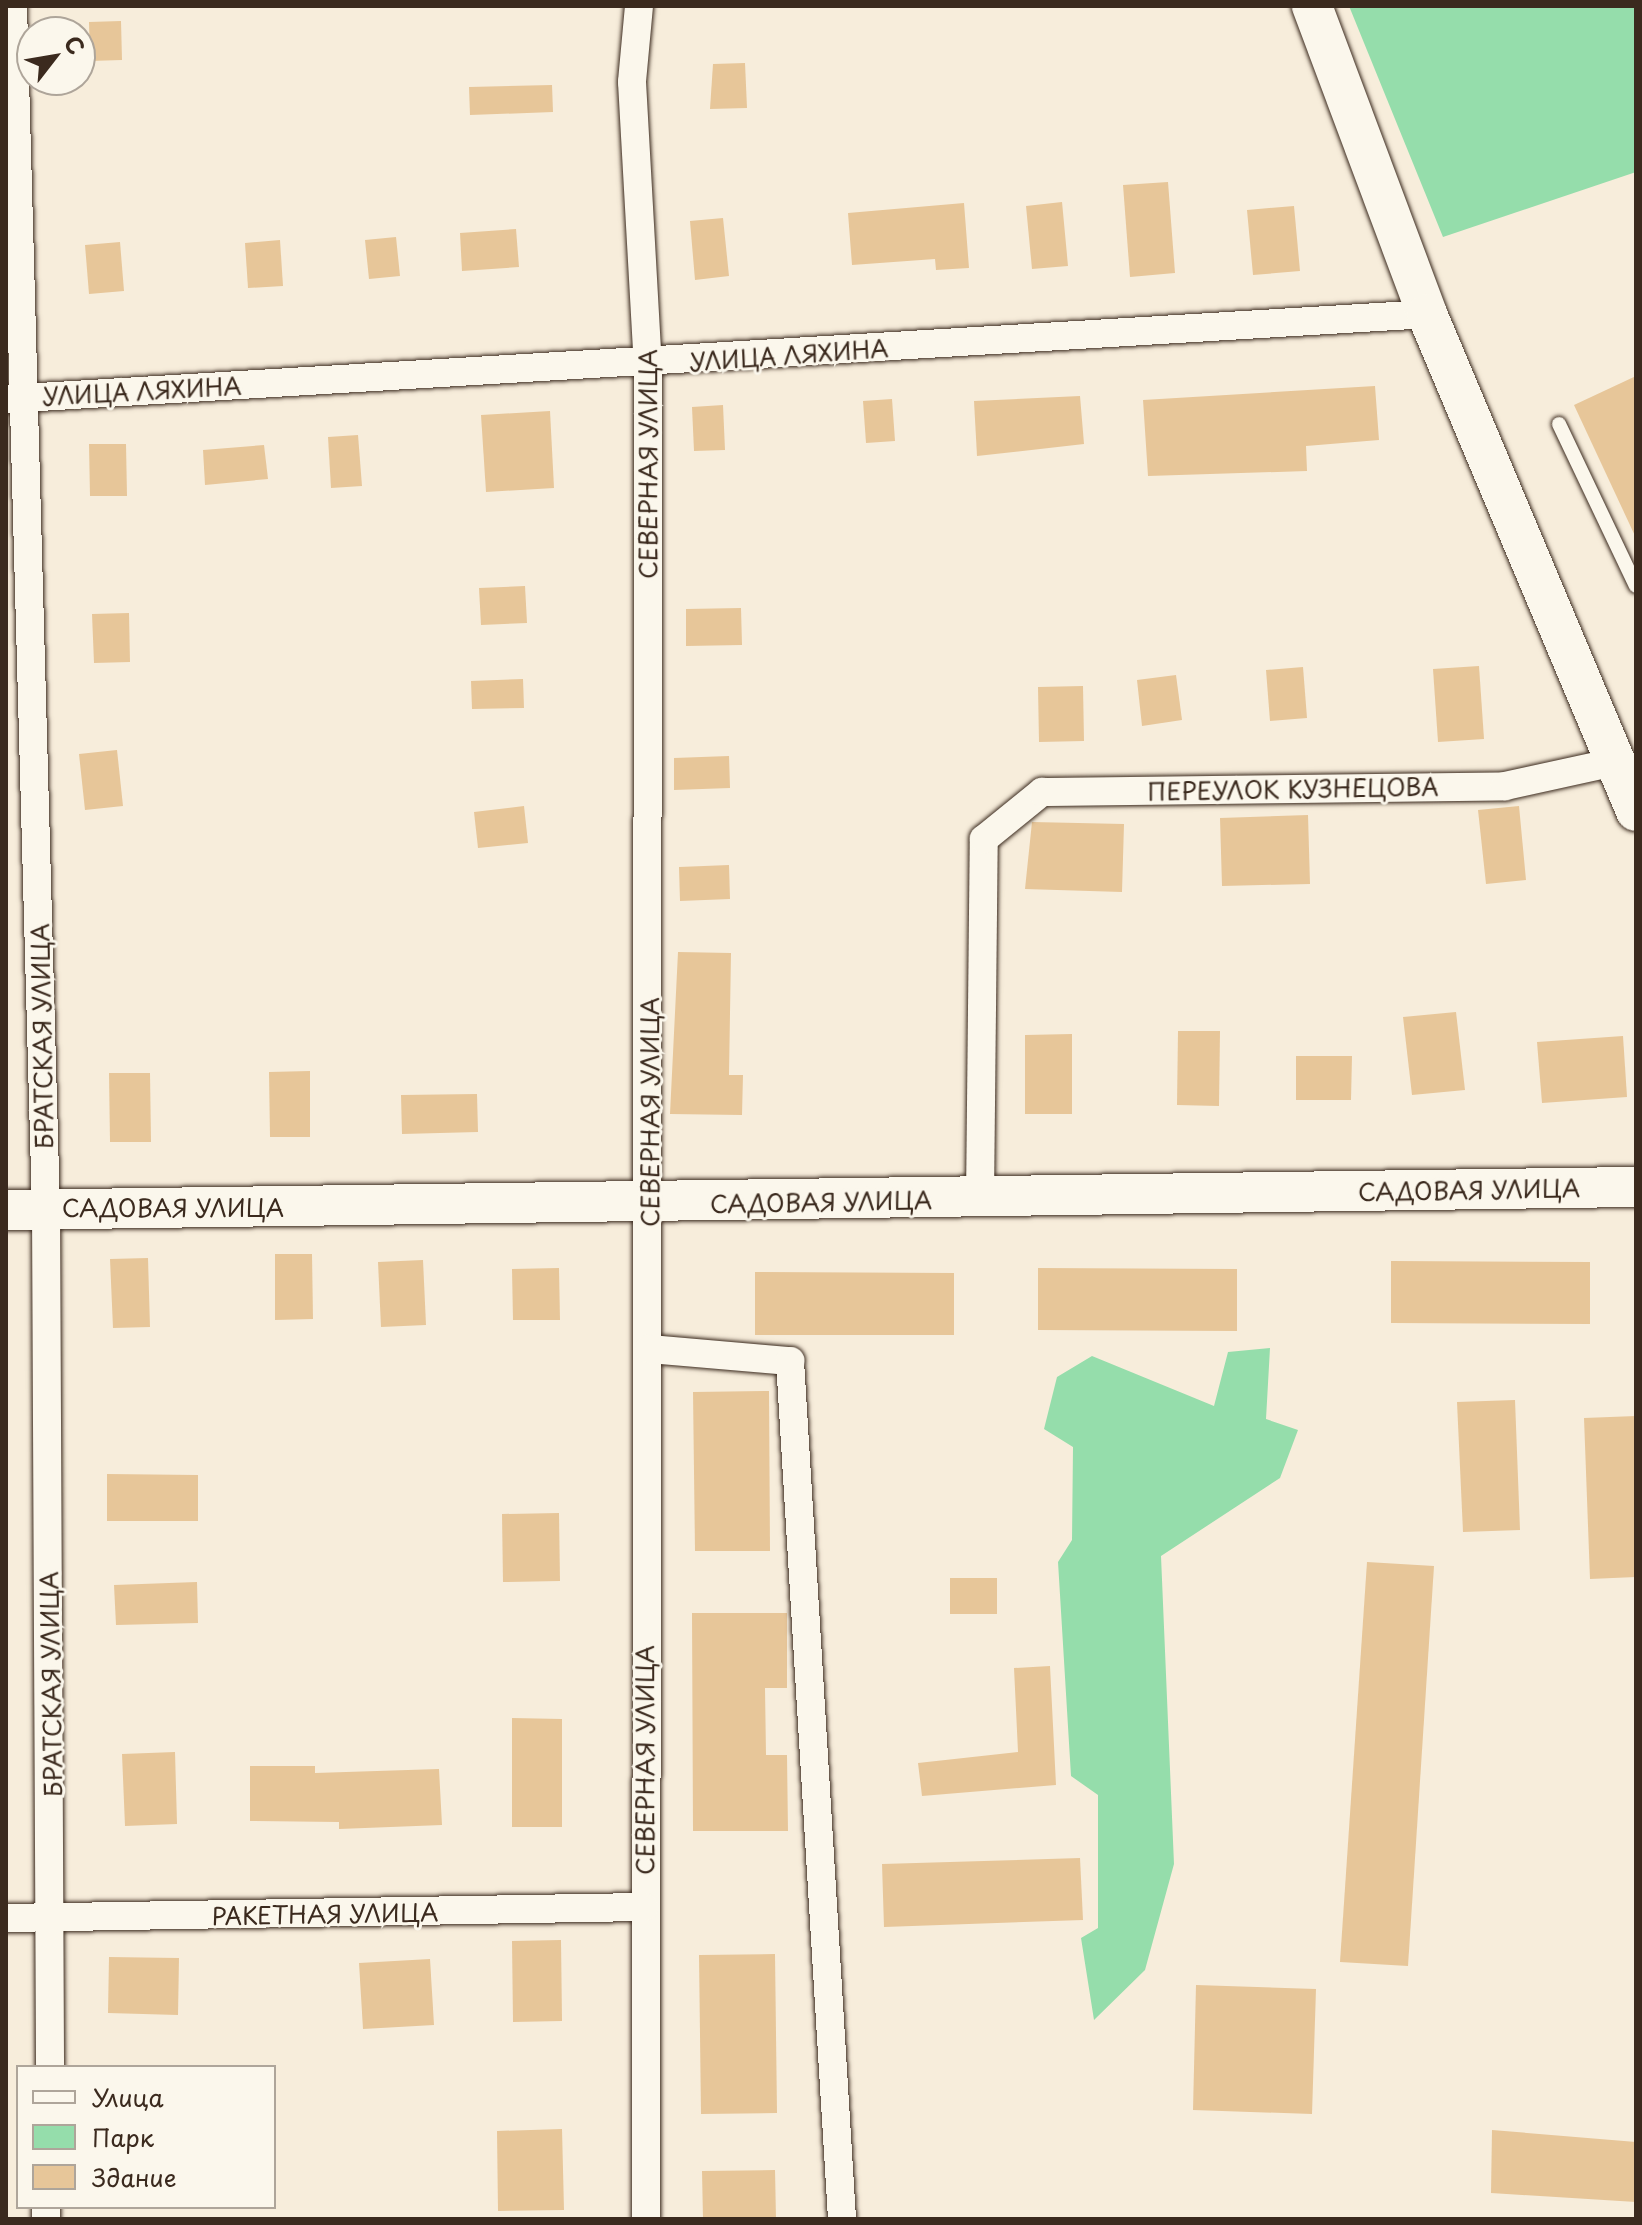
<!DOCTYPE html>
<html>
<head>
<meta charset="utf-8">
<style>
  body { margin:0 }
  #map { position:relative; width:1642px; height:2225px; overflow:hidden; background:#f7eddb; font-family:"Playpen Sans",sans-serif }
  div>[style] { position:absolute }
  .green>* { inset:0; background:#95ddab }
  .building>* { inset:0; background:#e7c699 }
  .roads { filter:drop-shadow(0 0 2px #3b2a1e) drop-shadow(0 0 2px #3b2a1e) }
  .lane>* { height:14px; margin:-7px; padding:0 7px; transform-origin:7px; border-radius:7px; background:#fbf7ec }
  .street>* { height:28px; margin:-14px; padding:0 14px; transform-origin:14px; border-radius:14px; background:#fbf7ec }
  .secondary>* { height:40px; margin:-20px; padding:0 20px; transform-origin:20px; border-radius:20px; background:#fbf7ec }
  span { translate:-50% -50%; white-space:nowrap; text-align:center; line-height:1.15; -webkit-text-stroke:6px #fbf7ec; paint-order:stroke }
  .street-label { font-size:24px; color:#3b2a1e }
  .frame { position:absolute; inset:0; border:8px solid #3b2a1e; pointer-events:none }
  .legend { position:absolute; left:16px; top:2065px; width:260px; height:144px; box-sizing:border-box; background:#fbf7ec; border:2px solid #aea59a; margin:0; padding:10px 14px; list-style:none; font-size:24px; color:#3b2a1e }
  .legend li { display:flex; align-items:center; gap:16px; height:40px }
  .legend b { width:40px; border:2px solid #aea59a }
  .north { position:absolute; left:16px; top:16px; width:80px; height:80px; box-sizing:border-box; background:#fbf7ec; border:2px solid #aea59a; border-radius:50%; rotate:59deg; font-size:22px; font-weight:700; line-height:32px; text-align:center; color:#3b2a1e }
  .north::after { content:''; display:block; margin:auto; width:28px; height:36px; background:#3b2a1e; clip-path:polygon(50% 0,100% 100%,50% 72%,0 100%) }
</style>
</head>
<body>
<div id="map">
  <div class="green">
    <i style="clip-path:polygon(1349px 6px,1636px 6px,1636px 172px,1443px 237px)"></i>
    <i style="clip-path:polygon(1270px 1348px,1266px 1419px,1298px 1430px,1280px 1478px,1161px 1556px,1174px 1864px,1145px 1970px,1094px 2020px,1081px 1938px,1098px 1928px,1098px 1795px,1071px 1776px,1058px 1562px,1072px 1540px,1073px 1447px,1044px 1429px,1057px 1377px,1092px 1356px,1214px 1406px,1228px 1352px)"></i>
  </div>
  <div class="building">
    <i style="clip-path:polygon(121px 21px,122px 60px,90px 61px,89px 22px)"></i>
    <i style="clip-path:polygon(745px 63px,747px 108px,710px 109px,713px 64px)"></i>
    <i style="clip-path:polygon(552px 85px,553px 112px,470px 115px,469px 87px)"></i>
    <i style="clip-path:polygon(1168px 182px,1175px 273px,1130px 277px,1123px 185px)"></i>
    <i style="clip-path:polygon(1062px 202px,1068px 266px,1032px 269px,1026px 206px)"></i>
    <i style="clip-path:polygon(964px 203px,969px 268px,936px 270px,935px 259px,852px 265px,848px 213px)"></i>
    <i style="clip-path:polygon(1294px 206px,1300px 271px,1253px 275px,1247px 210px)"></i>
    <i style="clip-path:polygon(723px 218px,729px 276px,695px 280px,690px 221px)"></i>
    <i style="clip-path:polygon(516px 229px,519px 267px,462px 271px,460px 233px)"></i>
    <i style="clip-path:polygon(396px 237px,400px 276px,369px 279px,365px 240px)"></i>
    <i style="clip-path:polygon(280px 240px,283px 286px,248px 288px,245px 243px)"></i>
    <i style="clip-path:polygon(120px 242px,124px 291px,89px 294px,85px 245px)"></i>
    <i style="clip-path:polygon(1636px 376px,1636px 538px,1574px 405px)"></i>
    <i style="clip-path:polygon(1375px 386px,1379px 440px,1306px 446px,1307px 471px,1148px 476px,1143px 400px)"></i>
    <i style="clip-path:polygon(1080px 396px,1084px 444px,977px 456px,974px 401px)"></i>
    <i style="clip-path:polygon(892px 399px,895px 441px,866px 443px,863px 401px)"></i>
    <i style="clip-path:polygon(723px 405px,725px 450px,694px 451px,692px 407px)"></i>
    <i style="clip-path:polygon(550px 411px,554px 488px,486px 492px,481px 415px)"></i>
    <i style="clip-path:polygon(358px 435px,362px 486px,331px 488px,328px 437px)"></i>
    <i style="clip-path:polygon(89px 444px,126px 444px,127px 496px,90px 496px)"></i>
    <i style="clip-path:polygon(264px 445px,268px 479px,205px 485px,203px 450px)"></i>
    <i style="clip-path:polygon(525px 586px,527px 623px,481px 625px,479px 588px)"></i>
    <i style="clip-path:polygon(741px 608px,742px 645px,686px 646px,686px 609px)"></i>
    <i style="clip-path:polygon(129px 613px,130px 662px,94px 663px,92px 614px)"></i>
    <i style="clip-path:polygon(1479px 666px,1484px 739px,1438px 742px,1433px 669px)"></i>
    <i style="clip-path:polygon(1303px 667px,1307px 718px,1270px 721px,1266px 670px)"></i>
    <i style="clip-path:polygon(1176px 675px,1182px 720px,1142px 726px,1137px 680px)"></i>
    <i style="clip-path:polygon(523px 679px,524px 708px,472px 709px,471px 681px)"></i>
    <i style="clip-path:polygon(1083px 686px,1084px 741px,1039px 742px,1038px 687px)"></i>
    <i style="clip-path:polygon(117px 750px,123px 806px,85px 810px,79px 754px)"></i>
    <i style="clip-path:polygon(729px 756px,730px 788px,674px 790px,674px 758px)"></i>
    <i style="clip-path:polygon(524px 806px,528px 843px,478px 848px,474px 812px)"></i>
    <i style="clip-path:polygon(1519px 806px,1526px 880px,1486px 884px,1478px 810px)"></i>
    <i style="clip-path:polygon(1308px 815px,1310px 884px,1222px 886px,1220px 818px)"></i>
    <i style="clip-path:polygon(1032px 822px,1124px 824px,1122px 892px,1025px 889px)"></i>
    <i style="clip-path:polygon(729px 865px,730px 899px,680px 901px,679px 867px)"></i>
    <i style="clip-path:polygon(678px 952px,731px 953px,729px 1075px,743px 1075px,742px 1115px,670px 1114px)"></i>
    <i style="clip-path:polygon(1456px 1012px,1465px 1090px,1412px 1095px,1403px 1017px)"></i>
    <i style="clip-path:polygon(1178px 1031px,1220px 1031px,1219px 1106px,1177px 1105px)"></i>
    <i style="clip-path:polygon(1072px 1034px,1072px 1114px,1025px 1114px,1025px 1035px)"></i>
    <i style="clip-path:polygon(1623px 1036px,1627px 1097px,1542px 1103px,1537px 1042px)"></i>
    <i style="clip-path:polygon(1296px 1056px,1352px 1056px,1351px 1100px,1296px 1100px)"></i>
    <i style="clip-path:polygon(310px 1071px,310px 1137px,270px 1137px,269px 1072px)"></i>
    <i style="clip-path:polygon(109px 1073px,150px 1073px,151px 1142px,110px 1142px)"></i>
    <i style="clip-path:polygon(477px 1094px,478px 1132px,402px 1134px,401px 1095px)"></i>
    <i style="clip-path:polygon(275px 1254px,312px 1254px,313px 1319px,275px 1320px)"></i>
    <i style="clip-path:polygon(148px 1258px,150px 1327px,113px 1328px,110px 1259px)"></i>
    <i style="clip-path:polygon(423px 1260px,426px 1325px,381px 1327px,378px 1262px)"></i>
    <i style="clip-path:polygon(1391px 1261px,1590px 1262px,1590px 1324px,1391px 1323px)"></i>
    <i style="clip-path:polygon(559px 1268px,560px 1320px,513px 1320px,512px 1269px)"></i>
    <i style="clip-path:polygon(1038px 1268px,1237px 1269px,1237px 1331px,1038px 1330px)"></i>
    <i style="clip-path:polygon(755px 1272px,954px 1273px,954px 1335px,755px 1335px)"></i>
    <i style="clip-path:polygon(769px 1391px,770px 1551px,695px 1551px,693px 1392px)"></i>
    <i style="clip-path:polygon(1515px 1400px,1520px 1530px,1463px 1532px,1457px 1402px)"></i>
    <i style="clip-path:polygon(1636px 1416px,1636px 1577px,1590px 1579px,1584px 1418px)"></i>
    <i style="clip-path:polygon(107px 1474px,198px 1475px,198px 1521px,107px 1521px)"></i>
    <i style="clip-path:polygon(559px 1513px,560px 1581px,503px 1582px,502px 1514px)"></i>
    <i style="clip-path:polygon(1367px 1562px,1434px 1566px,1408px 1966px,1340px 1962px)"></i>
    <i style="clip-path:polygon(950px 1578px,997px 1578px,997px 1614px,950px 1614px)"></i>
    <i style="clip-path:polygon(197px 1582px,198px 1623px,116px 1625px,114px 1585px)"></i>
    <i style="clip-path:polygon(692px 1613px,787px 1613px,787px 1688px,765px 1688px,766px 1755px,787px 1755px,788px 1831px,693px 1831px)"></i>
    <i style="clip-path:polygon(1050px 1666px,1056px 1785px,922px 1796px,918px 1763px,1018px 1752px,1014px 1668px)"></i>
    <i style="clip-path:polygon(512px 1718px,562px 1719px,562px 1827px,512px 1827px)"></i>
    <i style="clip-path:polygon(175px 1752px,177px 1824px,125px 1826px,122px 1754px)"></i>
    <i style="clip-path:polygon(250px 1766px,315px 1766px,315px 1773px,439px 1769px,442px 1825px,339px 1829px,339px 1822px,250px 1821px)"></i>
    <i style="clip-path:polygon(1080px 1858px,1083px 1920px,884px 1927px,882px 1864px)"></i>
    <i style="clip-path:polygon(561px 1940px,562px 2021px,513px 2022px,512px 1941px)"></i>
    <i style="clip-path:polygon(775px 1954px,777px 2113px,701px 2114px,699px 1955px)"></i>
    <i style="clip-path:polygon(109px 1957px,179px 1958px,178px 2015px,108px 2013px)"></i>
    <i style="clip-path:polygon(430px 1959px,434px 2025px,363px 2029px,359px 1963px)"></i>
    <i style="clip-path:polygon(1196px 1985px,1316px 1989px,1312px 2114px,1193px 2110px)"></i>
    <i style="clip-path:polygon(562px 2129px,564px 2210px,498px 2211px,497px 2131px)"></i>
    <i style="clip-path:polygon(1492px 2130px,1636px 2142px,1636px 2202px,1491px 2193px)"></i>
    <i style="clip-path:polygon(775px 2170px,776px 2219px,703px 2219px,702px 2171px)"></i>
  </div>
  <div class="roads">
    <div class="lane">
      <i style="left:1559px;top:424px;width:179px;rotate:64.6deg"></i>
    </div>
    <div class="street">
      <i style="left:13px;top:6px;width:1203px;rotate:88.43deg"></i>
      <i style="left:46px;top:1209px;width:858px;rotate:89.73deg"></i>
      <i style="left:639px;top:6px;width:76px;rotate:95.3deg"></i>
      <i style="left:632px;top:82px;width:282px;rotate:86.8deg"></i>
      <i style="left:648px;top:364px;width:1855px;rotate:90.06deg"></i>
      <i style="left:6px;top:399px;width:1424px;rotate:-3.42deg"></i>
      <i style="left:980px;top:1199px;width:360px;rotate:-89.4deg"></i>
      <i style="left:984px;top:839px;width:75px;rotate:-39deg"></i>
      <i style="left:1042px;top:792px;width:463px;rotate:-0.7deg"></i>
      <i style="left:1505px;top:786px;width:113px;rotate:-12.3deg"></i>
      <i style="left:649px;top:1349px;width:142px;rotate:4.9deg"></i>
      <i style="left:790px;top:1361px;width:860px;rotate:86.53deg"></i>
      <i style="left:6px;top:1918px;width:638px;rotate:-0.99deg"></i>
      <i style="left:46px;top:2219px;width:12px;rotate:-90deg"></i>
    </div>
    <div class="secondary">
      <i style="left:1312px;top:6px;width:329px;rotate:69.5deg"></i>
      <i style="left:1427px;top:314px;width:539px;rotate:67.19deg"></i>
      <i style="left:6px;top:1210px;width:1630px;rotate:-0.81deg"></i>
    </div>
  </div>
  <div class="street-label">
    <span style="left:789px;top:355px;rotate:-4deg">УЛИЦА ЛЯХИНА</span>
    <span style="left:142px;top:391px;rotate:-3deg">УЛИЦА ЛЯХИНА</span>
    <span style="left:648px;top:464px;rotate:-90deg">СЕВЕРНАЯ УЛИЦА</span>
    <span style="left:1293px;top:789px;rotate:-1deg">ПЕРЕУЛОК КУЗНЕЦОВА</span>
    <span style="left:42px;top:1036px;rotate:-91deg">БРАТСКАЯ УЛИЦА</span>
    <span style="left:650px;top:1112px;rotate:-90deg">СЕВЕРНАЯ УЛИЦА</span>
    <span style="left:1469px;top:1190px;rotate:-1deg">САДОВАЯ УЛИЦА</span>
    <span style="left:821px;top:1202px;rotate:-1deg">САДОВАЯ УЛИЦА</span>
    <span style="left:173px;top:1208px">САДОВАЯ УЛИЦА</span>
    <span style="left:51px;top:1684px;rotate:-91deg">БРАТСКАЯ УЛИЦА</span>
    <span style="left:645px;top:1760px;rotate:-90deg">СЕВЕРНАЯ УЛИЦА</span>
    <span style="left:325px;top:1914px;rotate:-1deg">РАКЕТНАЯ УЛИЦА</span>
  </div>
  <div class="frame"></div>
  <ul class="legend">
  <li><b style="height:10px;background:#fbf7ec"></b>Улица</li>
  <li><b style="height:22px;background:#95ddab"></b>Парк</li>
  <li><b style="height:22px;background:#e7c699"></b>Здание</li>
  </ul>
  <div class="north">С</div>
</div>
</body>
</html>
